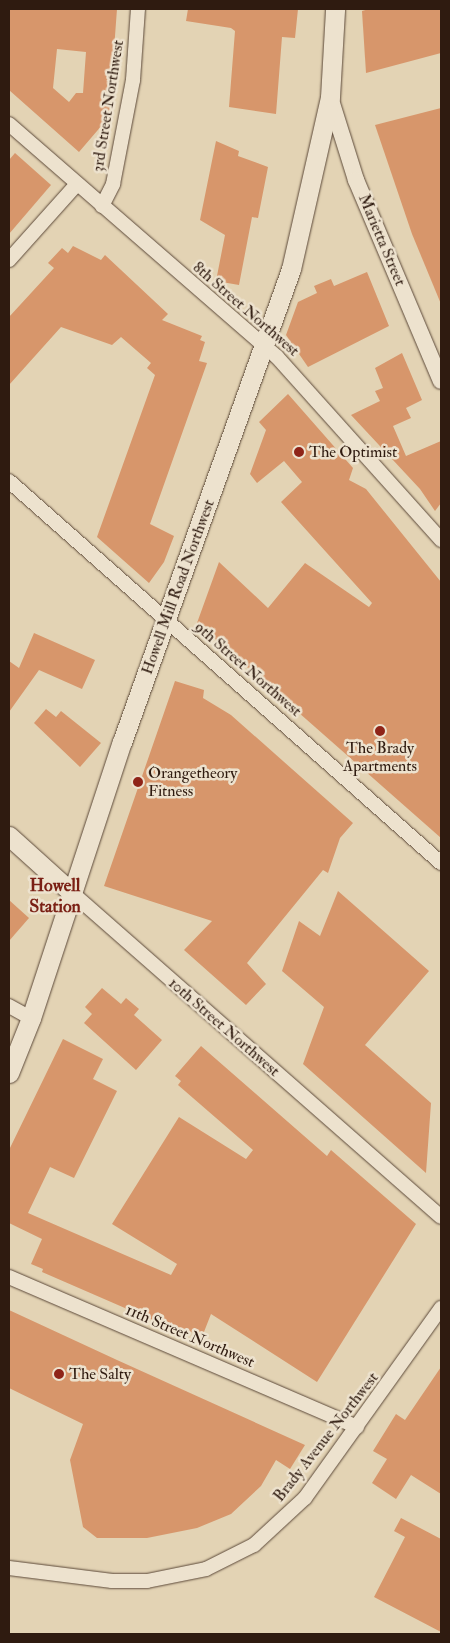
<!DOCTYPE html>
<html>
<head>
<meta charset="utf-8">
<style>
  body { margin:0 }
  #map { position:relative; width:450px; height:1643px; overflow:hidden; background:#e3d3b4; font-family:"IM FELL Double Pica",serif }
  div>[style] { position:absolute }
  .building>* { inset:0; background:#d7966b }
  .roads { filter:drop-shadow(0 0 1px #5c4939) drop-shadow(0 0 1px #5c4939) }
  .minor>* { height:14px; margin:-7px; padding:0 7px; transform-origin:7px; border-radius:7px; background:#ede2ce }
  .tertiary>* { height:16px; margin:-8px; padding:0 8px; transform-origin:8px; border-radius:8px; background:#ede2ce }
  .secondary>* { height:19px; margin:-9.5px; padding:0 9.5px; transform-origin:9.5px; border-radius:9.5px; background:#ede2ce }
  .dots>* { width:14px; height:14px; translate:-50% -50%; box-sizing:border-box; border:2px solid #ede2ce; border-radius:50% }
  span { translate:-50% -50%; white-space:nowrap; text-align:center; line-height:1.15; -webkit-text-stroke:5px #ede2ce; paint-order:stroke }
  .street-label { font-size:16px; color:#2f1b10 }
  .poi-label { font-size:16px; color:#2f1b10 }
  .left { translate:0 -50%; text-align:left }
  .neighbourhood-label { font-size:18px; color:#7a1f14; font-weight:700 }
  .frame { position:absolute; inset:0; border:10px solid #2f1b10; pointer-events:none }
</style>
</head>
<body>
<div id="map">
  <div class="building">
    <i style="clip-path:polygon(evenodd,9px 9px,117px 9px,109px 117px,79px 152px,9px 90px,9px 9px,57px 49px,86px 52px,83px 93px,76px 93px,69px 102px,53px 88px,57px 49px)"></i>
    <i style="clip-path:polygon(188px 9px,298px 9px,295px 38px,282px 37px,276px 114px,229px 107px,235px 31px,231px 28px,186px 21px)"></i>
    <i style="clip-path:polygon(369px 9px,441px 9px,441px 53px,366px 73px,362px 11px)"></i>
    <i style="clip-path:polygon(441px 108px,441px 304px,412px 234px,375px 125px)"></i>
    <i style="clip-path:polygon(216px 141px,239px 151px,238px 156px,268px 167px,258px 218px,252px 217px,239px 285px,216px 281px,225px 235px,200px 220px)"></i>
    <i style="clip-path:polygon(15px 153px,51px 185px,9px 234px,9px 160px)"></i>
    <i style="clip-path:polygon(73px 246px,101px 260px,105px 255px,168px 314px,162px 320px,202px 336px,200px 340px,205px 342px,199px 361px,207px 363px,150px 524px,174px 536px,164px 562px,149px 583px,97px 537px,155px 375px,147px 368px,151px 363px,121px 337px,112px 345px,61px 327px,9px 385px,9px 317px,54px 268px,48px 263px,62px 248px,68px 253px)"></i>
    <i style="clip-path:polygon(367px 272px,389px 326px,308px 367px,286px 335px,298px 302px,317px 293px,314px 286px,331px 279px,334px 286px)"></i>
    <i style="clip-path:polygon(402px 353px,422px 400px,406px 408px,411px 418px,393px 426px,406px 456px,441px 441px,441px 503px,435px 511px,420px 489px,351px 415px,380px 401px,375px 391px,383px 388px,375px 368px)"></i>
    <i style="clip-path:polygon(288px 394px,353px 468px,349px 480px,366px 489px,441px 582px,441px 838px,197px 623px,219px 562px,268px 608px,305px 563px,369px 607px,372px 603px,281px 502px,302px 482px,284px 461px,257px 483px,250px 474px,266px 430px,259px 422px)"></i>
    <i style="clip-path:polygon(34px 633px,95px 660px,82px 689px,39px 670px,9px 712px,9px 661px,19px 668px)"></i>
    <i style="clip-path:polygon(175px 681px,204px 690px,203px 698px,231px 715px,353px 823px,340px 838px,328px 873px,323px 870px,247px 963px,266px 984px,246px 1005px,184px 950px,212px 921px,104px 886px)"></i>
    <i style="clip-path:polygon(46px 709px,56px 717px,61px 711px,101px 743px,80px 767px,34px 723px)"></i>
    <i style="clip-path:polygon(338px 891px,429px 971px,365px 1045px,431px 1103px,426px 1173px,303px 1064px,324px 1007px,282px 971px,299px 921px,320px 936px)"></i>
    <i style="clip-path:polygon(9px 900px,29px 918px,9px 941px)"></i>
    <i style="clip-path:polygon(102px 988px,121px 1004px,126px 998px,139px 1009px,134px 1015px,162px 1040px,136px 1070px,84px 1023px,92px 1014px,85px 1007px)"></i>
    <i style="clip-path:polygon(63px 1039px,103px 1059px,93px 1079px,117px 1091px,74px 1178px,50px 1167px,28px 1213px,171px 1275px,177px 1264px,112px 1224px,179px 1117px,246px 1159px,253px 1150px,178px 1085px,181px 1081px,175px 1076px,201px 1046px,327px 1156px,331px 1150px,416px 1224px,317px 1382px,211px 1314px,202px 1337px,189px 1331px,187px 1335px,42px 1272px,43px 1269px,31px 1264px,42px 1239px,9px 1223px,9px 1150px)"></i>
    <i style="clip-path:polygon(9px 1310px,117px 1360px,305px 1445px,290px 1469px,276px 1460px,261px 1486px,231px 1514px,197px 1528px,147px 1538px,97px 1538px,83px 1527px,70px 1460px,83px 1424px,9px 1388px)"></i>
    <i style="clip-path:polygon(441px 1367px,441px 1494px,411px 1475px,396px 1499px,372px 1483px,387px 1459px,373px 1451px,396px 1414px,405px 1420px)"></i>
    <i style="clip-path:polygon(401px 1518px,441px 1539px,441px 1632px,374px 1597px,405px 1537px,394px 1531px)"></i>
  </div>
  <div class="roads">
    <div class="minor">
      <i style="left:9px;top:124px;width:355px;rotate:41deg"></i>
      <i style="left:277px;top:357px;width:246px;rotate:48.1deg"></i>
      <i style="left:102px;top:206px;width:25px;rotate:-63deg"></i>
      <i style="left:113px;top:184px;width:106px;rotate:-79.1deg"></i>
      <i style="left:133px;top:80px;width:71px;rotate:-86deg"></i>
      <i style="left:9px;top:260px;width:102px;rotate:-48.2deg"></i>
      <i style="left:9px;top:481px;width:577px;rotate:41.49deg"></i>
      <i style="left:71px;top:892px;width:492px;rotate:41.3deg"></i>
      <i style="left:9px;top:1006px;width:25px;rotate:29deg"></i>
      <i style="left:9px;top:1277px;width:379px;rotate:23.3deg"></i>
      <i style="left:9px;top:1568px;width:104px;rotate:7.2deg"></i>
      <i style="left:112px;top:1581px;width:35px"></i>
      <i style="left:147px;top:1581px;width:60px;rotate:-11.5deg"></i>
      <i style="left:206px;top:1569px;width:54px;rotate:-26.6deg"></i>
      <i style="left:254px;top:1545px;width:69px;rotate:-42.7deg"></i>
      <i style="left:305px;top:1498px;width:234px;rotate:-54.4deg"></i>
    </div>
    <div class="tertiary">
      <i style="left:330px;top:97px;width:87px;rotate:72.6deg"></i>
      <i style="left:356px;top:180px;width:218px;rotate:67.1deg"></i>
    </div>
    <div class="secondary">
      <i style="left:9px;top:836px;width:84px;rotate:42.1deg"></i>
      <i style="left:9px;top:1073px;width:59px;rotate:-68.2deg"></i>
      <i style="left:31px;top:1018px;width:291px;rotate:-71.8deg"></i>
      <i style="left:122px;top:742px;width:502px;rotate:-70.34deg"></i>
      <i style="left:291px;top:269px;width:176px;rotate:-77.2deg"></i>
      <i style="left:330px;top:97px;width:88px;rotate:-86.7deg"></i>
    </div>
  </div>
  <div class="dots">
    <i style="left:299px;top:452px;background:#8f2418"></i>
    <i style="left:380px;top:731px;background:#8f2418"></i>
    <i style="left:138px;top:782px;background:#8f2418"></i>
    <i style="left:59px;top:1374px;background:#8f2418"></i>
  </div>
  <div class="street-label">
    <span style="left:108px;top:106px;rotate:-81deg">3rd Street Northwest</span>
    <span style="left:382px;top:240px;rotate:67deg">Marietta Street</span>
    <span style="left:246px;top:309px;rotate:41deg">8th Street Northwest</span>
    <span style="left:178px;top:587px;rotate:-70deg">Howell Mill Road Northwest</span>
    <span style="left:248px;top:669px;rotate:41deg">9th Street Northwest</span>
    <span style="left:224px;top:1027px;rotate:41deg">10th Street Northwest</span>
    <span style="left:190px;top:1336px;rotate:23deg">11th Street Northwest</span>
    <span style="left:326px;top:1437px;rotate:-52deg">Brady Avenue Northwest</span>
  </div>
  <div class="poi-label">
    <span class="left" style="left:309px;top:452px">The Optimist</span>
    <span style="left:380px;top:757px">The Brady<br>Apartments</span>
    <span class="left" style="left:148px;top:782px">Orangetheory<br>Fitness</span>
    <span class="left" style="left:69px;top:1374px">The Salty</span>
  </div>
  <div class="neighbourhood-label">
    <span style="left:55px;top:897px">Howell<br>Station</span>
  </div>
  <div class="frame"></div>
</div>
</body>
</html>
